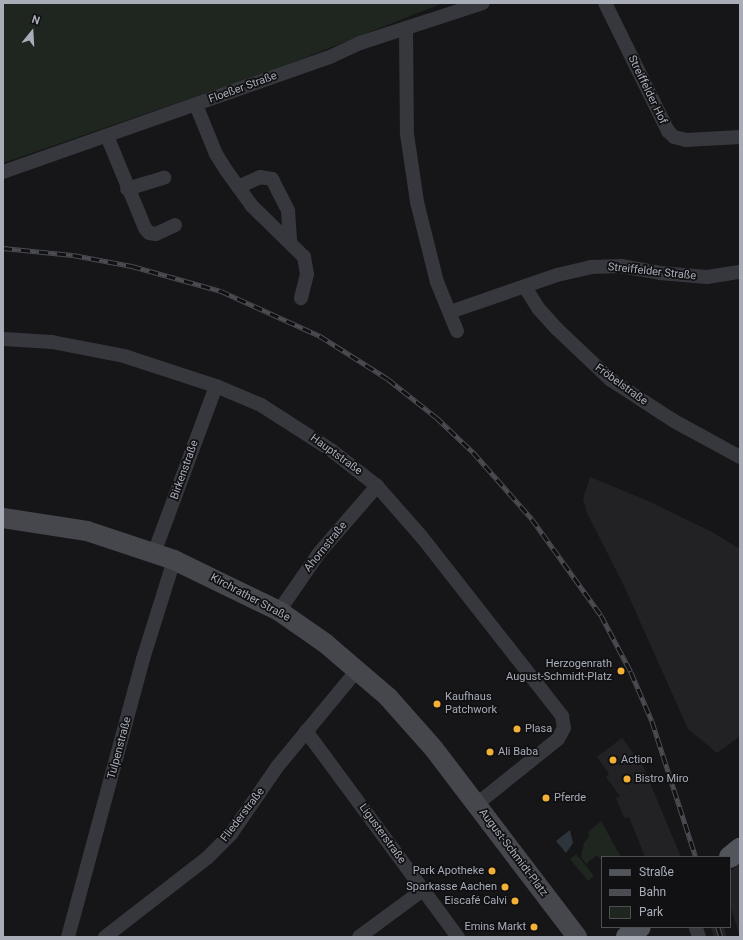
<!DOCTYPE html>
<html>
<head>
<meta charset="utf-8">
<style>
  body { margin:0 }
  #map { position:relative; width:743px; height:940px; overflow:hidden; background:#161618; font-family:Roboto,sans-serif }
  div>[style] { position:absolute }
  .built>* { inset:0; background:#222225 }
  .green>* { inset:0; background:#1e261f }
  .water>* { inset:0; background:#2c353c }
  .minor>* { height:14px; margin:-7px; padding:0 7px; transform-origin:7px; border-radius:7px; background:#37383d }
  .secondary>* { height:20px; margin:-10px; padding:0 10px; transform-origin:10px; border-radius:10px; background:#45474d }
  .primary>* { height:22px; margin:-11px; padding:0 11px; transform-origin:11px; border-radius:11px; background:#53555c }
  .rail>* { height:4.5px; margin-top:-2.25px; transform-origin:0; background:repeating-linear-gradient(90deg,#111113 0 9px,#4a4c52 0 18px); box-sizing:border-box; border-block:1px solid #4a4c52 }
  .dots>* { width:11px; height:11px; translate:-50% -50%; box-sizing:border-box; border:2px solid #111113; border-radius:50% }
  span { translate:-50% -50%; white-space:nowrap; text-align:center; line-height:1.15; -webkit-text-stroke:3.5px #111113; paint-order:stroke }
  .street-label { font-size:11px; color:#a8adb8 }
  .poi-label { font-size:11px; color:#a8adb8 }
  .right { translate:-100% -50%; text-align:right }
  .left { translate:0 -50%; text-align:left }
  .frame { position:absolute; inset:0; border:4px solid #a8adb8; pointer-events:none }
  .legend { position:absolute; left:601px; top:856px; width:130px; height:72px; box-sizing:border-box; background:#111113; border:1px solid #4d4f55; margin:0; padding:5px 7px; list-style:none; font-size:12px; color:#a8adb8 }
  .legend li { display:flex; align-items:center; gap:8px; height:20px }
  .legend b { width:20px; border:1px solid #4d4f55 }
  .north { position:absolute; left:12px; top:12px; width:40px; height:40px; -webkit-text-stroke:3px #111113; paint-order:stroke; rotate:18deg; font-size:11px; font-weight:700; line-height:16px; text-align:center; color:#a8adb8 }
  .north::after { content:''; display:block; margin:auto; width:14px; height:18px; background:#a8adb8; clip-path:polygon(50% 0,100% 100%,50% 72%,0 100%) }
</style>
</head>
<body>
<div id="map">
  <div class="built">
    <i style="clip-path:polygon(590px 477px,648px 501px,712px 532px,740px 549px,740px 736px,717px 753px,688px 729px,625px 588px,587px 513px,583px 499px)"></i>
    <i style="clip-path:polygon(622px 738px,643px 766px,681px 857px,645px 857px,629px 817px,624px 818px,616px 798px,620px 796px,606px 777px,609px 774px,597px 757px)"></i>
    <i style="clip-path:polygon(740px 864px,740px 937px,730px 905px,730px 871px)"></i>
    <i style="clip-path:polygon(711px 927px,724px 927px,727px 937px,714px 937px)"></i>
  </div>
  <div class="green">
    <i style="clip-path:polygon(3px 3px,443px 3px,284px 66px,3px 163px)"></i>
    <i style="clip-path:polygon(601px 821px,621px 857px,602px 857px,602px 861px,597px 855px,586px 864px,581px 857px,584px 843px,589px 837px,588px 832px)"></i>
    <i style="clip-path:polygon(576px 854px,594px 876px,588px 881px,570px 859px)"></i>
  </div>
  <div class="water">
    <i style="clip-path:polygon(570px 830px,573px 843px,566px 853px,556px 841px)"></i>
  </div>
  <div class="minor">
    <i style="left:605px;top:3px;width:143px;rotate:63.8deg"></i>
    <i style="left:668px;top:131px;width:8px;rotate:45deg"></i>
    <i style="left:674px;top:137px;width:12px;rotate:14deg"></i>
    <i style="left:686px;top:140px;width:54px;rotate:-3.2deg"></i>
    <i style="left:406px;top:28px;width:106px;rotate:89.5deg"></i>
    <i style="left:407px;top:134px;width:69px;rotate:81.6deg"></i>
    <i style="left:417px;top:202px;width:82px;rotate:76deg"></i>
    <i style="left:437px;top:282px;width:53px;rotate:67.8deg"></i>
    <i style="left:196px;top:105px;width:53px;rotate:67.8deg"></i>
    <i style="left:216px;top:154px;width:19px;rotate:58deg"></i>
    <i style="left:226px;top:170px;width:44px;rotate:54.2deg"></i>
    <i style="left:252px;top:206px;width:73px;rotate:44.4deg"></i>
    <i style="left:304px;top:257px;width:17px;rotate:80deg"></i>
    <i style="left:307px;top:274px;width:25px;rotate:104deg"></i>
    <i style="left:107px;top:136px;width:100px;rotate:67.6deg"></i>
    <i style="left:145px;top:228px;width:6px;rotate:51deg"></i>
    <i style="left:149px;top:233px;width:7px;rotate:8deg"></i>
    <i style="left:156px;top:234px;width:21px;rotate:-25deg"></i>
    <i style="left:3px;top:172px;width:349px;rotate:-19.4deg"></i>
    <i style="left:332px;top:56px;width:31px;rotate:-25deg"></i>
    <i style="left:360px;top:43px;width:129px;rotate:-18deg"></i>
    <i style="left:238px;top:187px;width:24px;rotate:-24deg"></i>
    <i style="left:260px;top:177px;width:12px;rotate:9deg"></i>
    <i style="left:272px;top:179px;width:36px;rotate:63deg"></i>
    <i style="left:288px;top:211px;width:31px;rotate:86deg"></i>
    <i style="left:127px;top:189px;width:39px;rotate:-17deg"></i>
    <i style="left:525px;top:287px;width:25px;rotate:58deg"></i>
    <i style="left:538px;top:308px;width:28px;rotate:48deg"></i>
    <i style="left:557px;top:329px;width:74px;rotate:43.4deg"></i>
    <i style="left:611px;top:380px;width:75px;rotate:33.1deg"></i>
    <i style="left:674px;top:421px;width:75px;rotate:28.6deg"></i>
    <i style="left:450px;top:312px;width:113px;rotate:-19.1deg"></i>
    <i style="left:557px;top:275px;width:35px;rotate:-13deg"></i>
    <i style="left:591px;top:267px;width:30px;rotate:-2deg"></i>
    <i style="left:621px;top:266px;width:40px;rotate:10deg"></i>
    <i style="left:660px;top:273px;width:47px;rotate:4.9deg"></i>
    <i style="left:707px;top:277px;width:33px;rotate:-9deg"></i>
    <i style="left:3px;top:339px;width:49px;rotate:3.5deg"></i>
    <i style="left:52px;top:342px;width:73px;rotate:11deg"></i>
    <i style="left:124px;top:356px;width:97px;rotate:18.1deg"></i>
    <i style="left:216px;top:386px;width:49px;rotate:22.9deg"></i>
    <i style="left:261px;top:405px;width:83px;rotate:32.7deg"></i>
    <i style="left:331px;top:450px;width:58px;rotate:38deg"></i>
    <i style="left:377px;top:486px;width:67px;rotate:48.7deg"></i>
    <i style="left:421px;top:536px;width:229px;rotate:51.9deg"></i>
    <i style="left:562px;top:716px;width:12px;rotate:81deg"></i>
    <i style="left:564px;top:728px;width:13px;rotate:119deg"></i>
    <i style="left:558px;top:739px;width:104px;rotate:141.3deg"></i>
    <i style="left:154px;top:553px;width:178px;rotate:-69.6deg"></i>
    <i style="left:279px;top:611px;width:70px;rotate:-55.4deg"></i>
    <i style="left:319px;top:553px;width:89px;rotate:-49.1deg"></i>
    <i style="left:306px;top:731px;width:256px;rotate:53.6deg"></i>
    <i style="left:696px;top:928px;width:9px;rotate:72deg"></i>
    <i style="left:68px;top:937px;width:288px;rotate:-74.9deg"></i>
    <i style="left:143px;top:659px;width:104px;rotate:-72.6deg"></i>
    <i style="left:105px;top:937px;width:129px;rotate:-37.8deg"></i>
    <i style="left:207px;top:858px;width:34px;rotate:-45deg"></i>
    <i style="left:231px;top:834px;width:81px;rotate:-55.5deg"></i>
    <i style="left:277px;top:767px;width:127px;rotate:-50.4deg"></i>
    <i style="left:359px;top:937px;width:79px;rotate:-36.3deg"></i>
  </div>
  <div class="secondary">
    <i style="left:3px;top:518px;width:85px;rotate:8.8deg"></i>
    <i style="left:87px;top:531px;width:92px;rotate:18.4deg"></i>
    <i style="left:174px;top:560px;width:117px;rotate:25.9deg"></i>
    <i style="left:279px;top:611px;width:56px;rotate:34.8deg"></i>
    <i style="left:325px;top:643px;width:83px;rotate:40.6deg"></i>
    <i style="left:388px;top:697px;width:69px;rotate:48.5deg"></i>
    <i style="left:434px;top:749px;width:236px;rotate:52.7deg"></i>
  </div>
  <div class="primary">
    <i style="left:730px;top:857px;width:13px;rotate:-39deg"></i>
    <i style="left:627px;top:937px;width:16px;rotate:-38deg"></i>
  </div>
  <div class="rail">
    <i style="left:3px;top:248px;width:70px;rotate:5.7deg"></i>
    <i style="left:73px;top:255px;width:60px;rotate:10.6deg"></i>
    <i style="left:132px;top:266px;width:92px;rotate:15.7deg"></i>
    <i style="left:221px;top:291px;width:109px;rotate:24.4deg"></i>
    <i style="left:320px;top:336px;width:80px;rotate:32.3deg"></i>
    <i style="left:388px;top:379px;width:61px;rotate:38.4deg"></i>
    <i style="left:436px;top:417px;width:51px;rotate:43.4deg"></i>
    <i style="left:473px;top:452px;width:89px;rotate:48.6deg"></i>
    <i style="left:532px;top:519px;width:118px;rotate:54.3deg"></i>
    <i style="left:601px;top:615px;width:64px;rotate:62.2deg"></i>
    <i style="left:631px;top:672px;width:53px;rotate:66.8deg"></i>
    <i style="left:652px;top:721px;width:143px;rotate:72.1deg"></i>
    <i style="left:718px;top:927px;width:10px;rotate:73deg"></i>
  </div>
  <div class="dots">
    <i style="left:621px;top:671px;background:#f2b134"></i>
    <i style="left:437px;top:704px;background:#f2b134"></i>
    <i style="left:517px;top:729px;background:#f2b134"></i>
    <i style="left:490px;top:752px;background:#f2b134"></i>
    <i style="left:613px;top:760px;background:#f2b134"></i>
    <i style="left:627px;top:779px;background:#f2b134"></i>
    <i style="left:546px;top:798px;background:#f2b134"></i>
    <i style="left:492px;top:871px;background:#f2b134"></i>
    <i style="left:505px;top:887px;background:#f2b134"></i>
    <i style="left:515px;top:901px;background:#f2b134"></i>
    <i style="left:534px;top:927px;background:#f2b134"></i>
  </div>
  <div class="street-label">
    <span style="left:243px;top:88px;rotate:-20deg">Floeßer Straße</span>
    <span style="left:647px;top:90px;rotate:64deg">Streiffelder Hof</span>
    <span style="left:652px;top:272px;rotate:6deg">Streiffelder Straße</span>
    <span style="left:621px;top:385px;rotate:36deg">Fröbelstraße</span>
    <span style="left:336px;top:455px;rotate:36deg">Hauptstraße</span>
    <span style="left:185px;top:470px;rotate:-70deg">Birkenstraße</span>
    <span style="left:326px;top:547px;rotate:-51deg">Ahornstraße</span>
    <span style="left:250px;top:598px;rotate:28deg">Kirchrather Straße</span>
    <span style="left:120px;top:748px;rotate:-75deg">Tulpenstraße</span>
    <span style="left:243px;top:815px;rotate:-53deg">Fliederstraße</span>
    <span style="left:382px;top:834px;rotate:54deg">Ligusterstraße</span>
    <span style="left:513px;top:853px;rotate:53deg">August-Schmidt-Platz</span>
  </div>
  <div class="poi-label">
    <span class="right" style="left:612px;top:671px">Herzogenrath<br>August-Schmidt-Platz</span>
    <span class="left" style="left:445px;top:704px">Kaufhaus<br>Patchwork</span>
    <span class="left" style="left:525px;top:729px">Plasa</span>
    <span class="left" style="left:498px;top:752px">Ali Baba</span>
    <span class="left" style="left:621px;top:760px">Action</span>
    <span class="left" style="left:635px;top:779px">Bistro Miro</span>
    <span class="left" style="left:554px;top:798px">Pferde</span>
    <span class="right" style="left:484px;top:871px">Park Apotheke</span>
    <span class="right" style="left:497px;top:887px">Sparkasse Aachen</span>
    <span class="right" style="left:507px;top:901px">Eiscafé Calvi</span>
    <span class="right" style="left:526px;top:927px">Emins Markt</span>
  </div>
  <div class="frame"></div>
  <ul class="legend">
  <li><b style="height:5px;background:#53555c"></b>Straße</li>
  <li><b style="height:5px;background:#4a4c52"></b>Bahn</li>
  <li><b style="height:11px;background:#1e261f"></b>Park</li>
  </ul>
  <div class="north">N</div>
</div>
</body>
</html>
